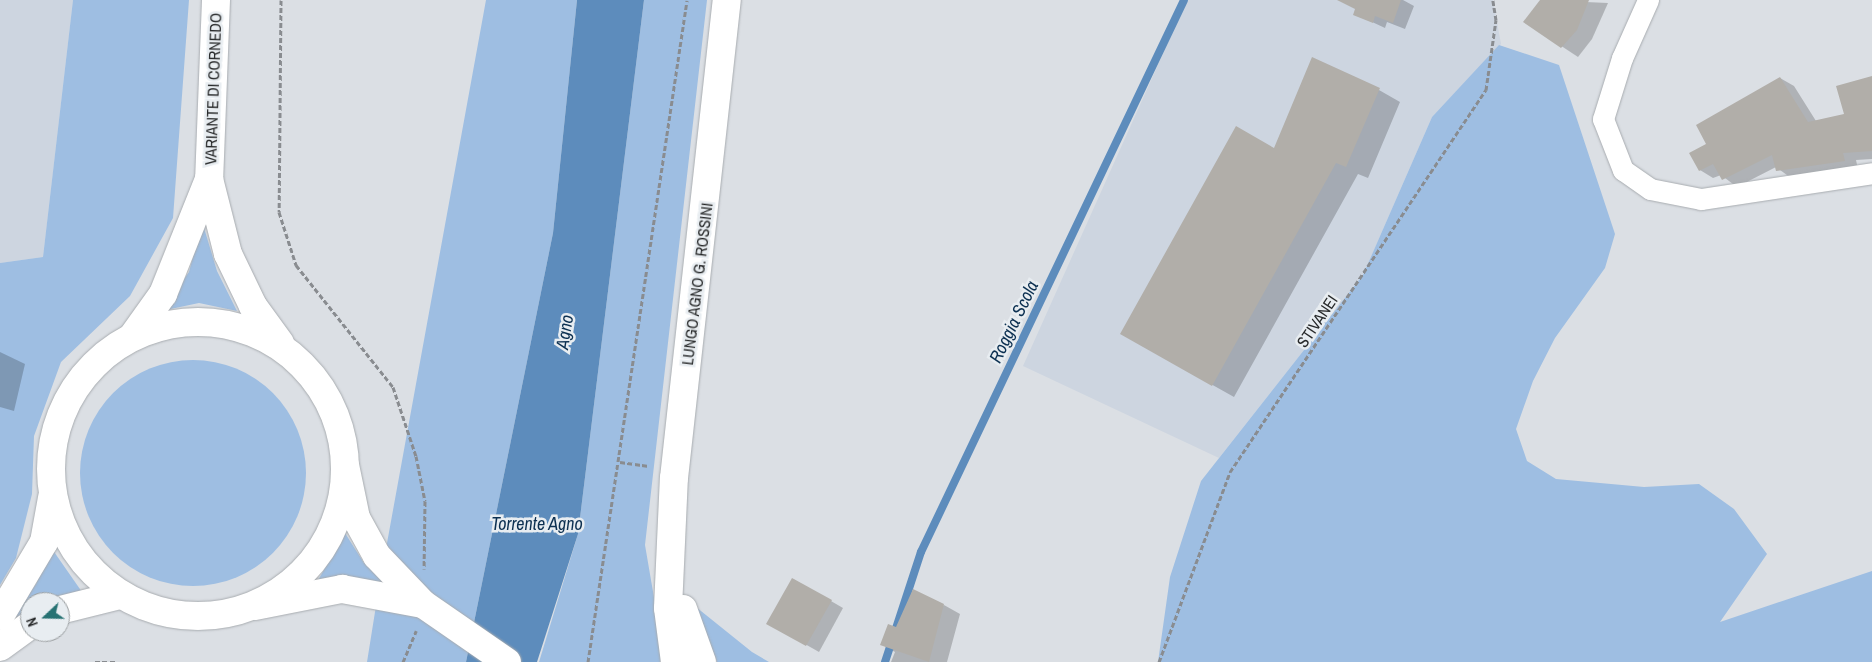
<!DOCTYPE html>
<html>
<head>
<meta charset="utf-8">
<style>
  body { margin:0 }
  #map { position:relative; width:1872px; height:662px; overflow:hidden; background:#dbdfe4; font-family:"Archivo Narrow",sans-serif }
  div>[style] { position:absolute }
  .built>* { inset:0; background:#cdd5e0 }
  .green>* { inset:0; background:#9ebee2 }
  .round { border-radius:50% }
  .water>* { inset:0; background:#5d8cbc }
  .shadow>* { inset:0; background:#0003 }
  .stream>* { height:8px; margin:-4px; padding:0 4px; transform-origin:4px; border-radius:4px; background:#5d8cbc }
  .building>* { inset:0; background:#b1aea9 }
  .path>* { height:3px; margin-top:-1.5px; transform-origin:0; background:repeating-linear-gradient(90deg,#898c90 0 5px,transparent 0 7.5px) }
  .roads { filter:drop-shadow(0 0 1px #a8acb0) drop-shadow(0 0 1px #a8acb0) }
  .minor>* { height:21px; margin:-10.5px; padding:0 10.5px; transform-origin:10.5px; border-radius:10.5px; background:#fff }
  .secondary>* { height:28px; margin:-14px; padding:0 14px; transform-origin:14px; border-radius:14px; background:#fff }
  .primary>* { height:28px; margin:-14px; padding:0 14px; transform-origin:14px; border-radius:14px; background:#fff }
  .primary>.ring { margin:-14px; padding:0; box-sizing:content-box; background:none; border:28px solid #fff; border-radius:50% }
  span { translate:-50% -50%; white-space:nowrap; text-align:center; line-height:1.15; -webkit-text-stroke:5px #e8edf1; paint-order:stroke }
  .street-label { font-size:16px; color:#27292a }
  .water-label { font-size:18px; color:#0c3051; font-style:italic }
  .north { position:absolute; left:20px; top:592px; width:50px; height:50px; box-sizing:border-box; background:#e8edf1; border:1px solid #9b9fa1; border-radius:50%; rotate:249deg; font-size:14px; font-weight:700; line-height:20px; text-align:center; color:#27292a }
  .north::after { content:''; display:block; margin:auto; width:18px; height:22px; background:#277273; clip-path:polygon(50% 0,100% 100%,50% 72%,0 100%) }
</style>
</head>
<body>
<div id="map">
  <div class="built">
    <i style="clip-path:polygon(0 0,73px 0,43px 257px,0 263px)"></i>
    <i style="clip-path:polygon(1187px 0,1493px 0,1501px 44px,1432px 117px,1363px 275px,1219px 458px,1023px 366px)"></i>
  </div>
  <div class="green">
    <i style="clip-path:polygon(73px 0,189px 0,173px 218px,130px 296px,61px 362px,34px 436px,32px 494px,16px 558px,0 585px,0 263px,43px 257px)"></i>
    <i style="clip-path:polygon(486px 0,577px 0,553px 233px,466px 662px,367px 662px,379px 587px,317px 582px,345px 533px,364px 563px,381px 576px)"></i>
    <i style="clip-path:polygon(644px 0,707px 0,645px 545px,663px 650px,660px 662px,539px 662px,578px 534px)"></i>
    <i style="clip-path:polygon(1499px 45px,1559px 65px,1615px 234px,1605px 268px,1555px 338px,1533px 381px,1516px 429px,1527px 461px,1556px 479px,1644px 487px,1699px 484px,1734px 509px,1767px 554px,1720px 622px,1872px 571px,1872px 662px,1158px 662px,1170px 577px,1201px 481px,1363px 275px,1432px 117px)"></i>
    <i style="clip-path:polygon(202px 221px,217px 271px,237px 311px,199px 303px,161px 311px,189px 272px)"></i>
    <i class="round" style="left:80px;top:360px;width:226px;height:226px"></i>
    <i style="clip-path:polygon(50px 546px,82px 592px,30px 602px,30px 611px,10px 620px,36px 584px)"></i>
    <i style="clip-path:polygon(696px 607px,752px 652px,769px 662px,717px 662px)"></i>
  </div>
  <div class="water">
    <i style="clip-path:polygon(577px 0,644px 0,578px 534px,537px 662px,466px 662px,553px 233px)"></i>
  </div>
  <div class="shadow">
    <i style="clip-path:polygon(1353px 0,1403px 0,1414px 6px,1405px 29px,1387px 22px,1385px 28px,1355px 14px,1359px 2px)"></i>
    <i style="clip-path:polygon(1541px 0,1608px 3px,1592px 39px,1578px 57px,1525px 22px)"></i>
    <i style="clip-path:polygon(1872px 77px,1872px 159px,1856px 160px,1858px 169px,1791px 178px,1776px 167px,1737px 187px,1721px 175px,1713px 178px,1700px 170px,1707px 145px,1780px 78px,1794px 86px,1816px 121px,1846px 115px)"></i>
    <i style="clip-path:polygon(1379px 90px,1400px 102px,1368px 178px,1358px 174px,1234px 397px,1143px 346px,1274px 149px)"></i>
    <i style="clip-path:polygon(0 352px,25px 364px,14px 411px,0 407px)"></i>
    <i style="clip-path:polygon(793px 579px,843px 608px,819px 652px,768px 623px)"></i>
    <i style="clip-path:polygon(944px 605px,960px 614px,947px 662px,891px 662px,895px 652px,881px 644px)"></i>
  </div>
  <div class="stream">
    <i style="left:885px;top:662px;width:116px;rotate:-71.9deg"></i>
    <i style="left:921px;top:552px;width:611px;rotate:-64.52deg"></i>
  </div>
  <div class="building">
    <i style="clip-path:polygon(1337px 0,1401px 0,1393px 23px,1375px 16px,1373px 23px,1353px 15px,1355px 9px)"></i>
    <i style="clip-path:polygon(1540px 0,1589px 0,1577px 30px,1561px 48px,1523px 22px)"></i>
    <i style="clip-path:polygon(1312px 57px,1380px 88px,1346px 167px,1336px 163px,1212px 386px,1120px 334px,1236px 126px,1274px 148px)"></i>
    <i style="clip-path:polygon(1872px 76px,1872px 151px,1843px 153px,1845px 161px,1776px 171px,1772px 155px,1722px 180px,1713px 164px,1699px 171px,1689px 153px,1706px 144px,1696px 125px,1780px 77px,1808px 122px,1844px 114px,1836px 86px)"></i>
    <i style="clip-path:polygon(792px 578px,832px 600px,806px 646px,766px 624px)"></i>
    <i style="clip-path:polygon(913px 589px,944px 604px,929px 662px,880px 645px,888px 624px,896px 627px)"></i>
  </div>
  <div class="path">
    <i style="left:281px;top:0;width:212px;rotate:90.5deg"></i>
    <i style="left:279px;top:212px;width:56px;rotate:72.2deg"></i>
    <i style="left:296px;top:265px;width:156px;rotate:51.5deg"></i>
    <i style="left:393px;top:387px;width:73px;rotate:71.6deg"></i>
    <i style="left:416px;top:456px;width:46px;rotate:78.7deg"></i>
    <i style="left:425px;top:501px;width:68px;rotate:90.8deg"></i>
    <i style="left:620px;top:462px;width:29px;rotate:8deg"></i>
    <i style="left:95px;top:662px;width:22px"></i>
    <i style="left:403px;top:662px;width:34px;rotate:-67deg"></i>
    <i style="left:588px;top:662px;width:669px;rotate:-81.49deg"></i>
    <i style="left:1159px;top:662px;width:203px;rotate:-69.5deg"></i>
    <i style="left:1230px;top:472px;width:460px;rotate:-56.2deg"></i>
    <i style="left:1486px;top:90px;width:71px;rotate:-81.9deg"></i>
    <i style="left:1496px;top:20px;width:20px;rotate:-99deg"></i>
  </div>
  <div class="roads">
    <div class="minor">
      <i style="left:1648px;top:0;width:64px;rotate:114.1deg"></i>
      <i style="left:1622px;top:58px;width:64px;rotate:107.3deg"></i>
      <i style="left:1603px;top:119px;width:55px;rotate:68.6deg"></i>
      <i style="left:1623px;top:170px;width:33px;rotate:35deg"></i>
      <i style="left:1650px;top:189px;width:52px;rotate:11.1deg"></i>
      <i style="left:1701px;top:199px;width:173px;rotate:-8.6deg"></i>
    </div>
    <div class="secondary">
      <i style="left:345px;top:465px;width:54px;rotate:78.3deg"></i>
      <i style="left:356px;top:518px;width:43px;rotate:61.1deg"></i>
      <i style="left:377px;top:556px;width:66px;rotate:46.2deg"></i>
      <i style="left:423px;top:604px;width:102px;rotate:34.6deg"></i>
      <i style="left:255px;top:606px;width:89px;rotate:-11.1deg"></i>
      <i style="left:342px;top:589px;width:82px;rotate:10.5deg"></i>
      <i style="left:683px;top:609px;width:56px;rotate:70.3deg"></i>
      <i style="left:675px;top:662px;width:54px;rotate:-97.4deg"></i>
      <i style="left:668px;top:608px;width:130px;rotate:-87.4deg"></i>
      <i style="left:674px;top:478px;width:481px;rotate:-83.7deg"></i>
    </div>
    <div class="primary">
      <i style="left:216px;top:0;width:179px;rotate:92.2deg"></i>
      <i style="left:209px;top:179px;width:77px;rotate:75.8deg"></i>
      <i style="left:228px;top:254px;width:58px;rotate:64.3deg"></i>
      <i style="left:253px;top:306px;width:46px;rotate:53.9deg"></i>
      <i class="ring" style="left:51px;top:322px;width:266px;height:266px"></i>
      <i style="left:133px;top:336px;width:52px;rotate:-54.5deg"></i>
      <i style="left:163px;top:294px;width:124px;rotate:-68.2deg"></i>
      <i style="left:60px;top:610px;width:62px;rotate:-14deg"></i>
      <i style="left:0;top:616px;width:86px;rotate:-59.3deg"></i>
      <i style="left:44px;top:542px;width:45px;rotate:-79.7deg"></i>
      <i style="left:0;top:647px;width:37px;rotate:-36deg"></i>
    </div>
  </div>
  <div class="street-label">
    <span style="left:213px;top:89px;rotate:-88deg">VARIANTE DI CORNEDO</span>
    <span style="left:697px;top:284px;rotate:-83deg">LUNGO AGNO G. ROSSINI</span>
    <span style="left:1317px;top:321px;rotate:-56deg">STIVANEI</span>
  </div>
  <div class="water-label">
    <span style="left:1014px;top:322px;rotate:-64deg">Roggia Scola</span>
    <span style="left:565px;top:332px;rotate:-81deg">Agno</span>
    <span style="left:537px;top:524px">Torrente Agno</span>
  </div>
  <div class="north">N</div>
</div>
</body>
</html>
